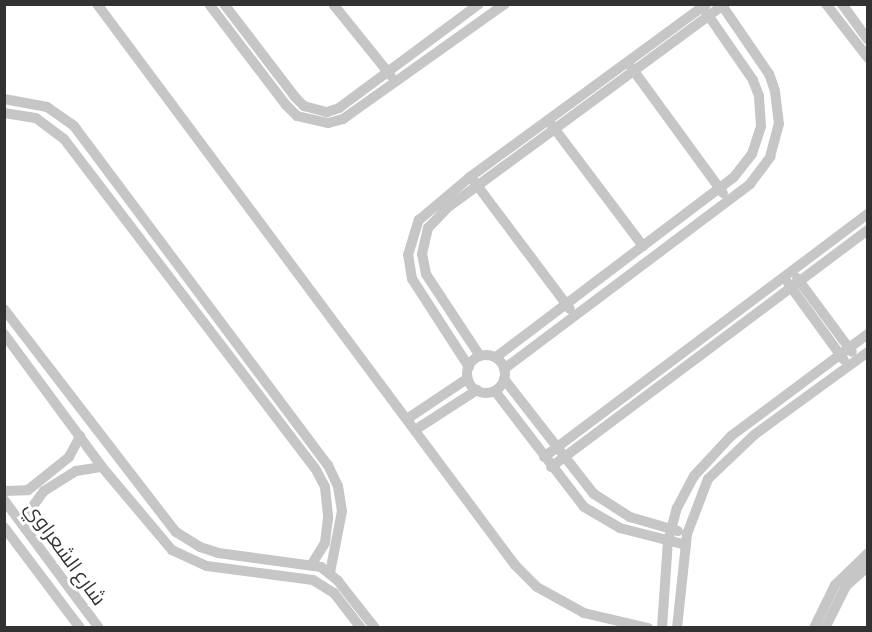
<!DOCTYPE html>
<html>
<head>
<meta charset="utf-8">
<style>
  body { margin:0 }
  #map { position:relative; width:872px; height:632px; overflow:hidden; background:#fff; font-family:"Asap Condensed",Cairo,sans-serif }
  div>[style] { position:absolute }
  .minor>* { height:10px; margin:-5px; padding:0 5px; transform-origin:5px; border-radius:5px; background:#c6c6c6 }
  .minor>.ring { margin:-5px; padding:0; box-sizing:content-box; background:none; border:10px solid #c6c6c6; border-radius:50% }
  span { translate:-50% -50%; white-space:nowrap; text-align:center; line-height:1.15; -webkit-text-stroke:6px #fff; paint-order:stroke }
  .street-label { font-size:20px; color:#323232 }
  .frame { position:absolute; inset:0; border:6px solid #323232; pointer-events:none }
</style>
</head>
<body>
<div id="map">
  <div class="minor">
    <i style="left:97px;top:4px;width:700px;rotate:53.31deg"></i>
    <i style="left:515px;top:565px;width:31px;rotate:45deg"></i>
    <i style="left:537px;top:587px;width:54px;rotate:29deg"></i>
    <i style="left:584px;top:613px;width:66px;rotate:13.2deg"></i>
    <i style="left:209px;top:4px;width:127px;rotate:52.7deg"></i>
    <i style="left:286px;top:105px;width:16px;rotate:45deg"></i>
    <i style="left:297px;top:116px;width:32px;rotate:13deg"></i>
    <i style="left:328px;top:123px;width:16px;rotate:-15deg"></i>
    <i style="left:343px;top:119px;width:199px;rotate:-35.4deg"></i>
    <i style="left:224px;top:4px;width:117px;rotate:52.6deg"></i>
    <i style="left:295px;top:97px;width:13px;rotate:45deg"></i>
    <i style="left:304px;top:106px;width:24px;rotate:15deg"></i>
    <i style="left:327px;top:112px;width:13px;rotate:-18deg"></i>
    <i style="left:339px;top:108px;width:174px;rotate:-36.6deg"></i>
    <i style="left:333px;top:4px;width:92px;rotate:51.1deg"></i>
    <i style="left:826px;top:4px;width:68px;rotate:52.1deg"></i>
    <i style="left:842px;top:4px;width:44px;rotate:54.2deg"></i>
    <i style="left:631px;top:67px;width:156px;rotate:53.9deg"></i>
    <i style="left:4px;top:99px;width:44px;rotate:10.5deg"></i>
    <i style="left:47px;top:107px;width:33px;rotate:35deg"></i>
    <i style="left:74px;top:126px;width:424px;rotate:53.2deg"></i>
    <i style="left:328px;top:465px;width:23px;rotate:65deg"></i>
    <i style="left:338px;top:486px;width:25px;rotate:81deg"></i>
    <i style="left:342px;top:511px;width:63px;rotate:101deg"></i>
    <i style="left:4px;top:113px;width:32px;rotate:9deg"></i>
    <i style="left:36px;top:118px;width:35px;rotate:37deg"></i>
    <i style="left:64px;top:139px;width:414px;rotate:52.7deg"></i>
    <i style="left:315px;top:468px;width:21px;rotate:62deg"></i>
    <i style="left:325px;top:487px;width:31px;rotate:84deg"></i>
    <i style="left:328px;top:518px;width:25px;rotate:97deg"></i>
    <i style="left:325px;top:543px;width:25px;rotate:122deg"></i>
    <i style="left:551px;top:124px;width:153px;rotate:53deg"></i>
    <i style="left:473px;top:180px;width:161px;rotate:53.1deg"></i>
    <i style="left:797px;top:278px;width:92px;rotate:53.4deg"></i>
    <i style="left:788px;top:283px;width:95px;rotate:54deg"></i>
    <i style="left:4px;top:309px;width:282px;rotate:52.4deg"></i>
    <i style="left:176px;top:532px;width:28px;rotate:32deg"></i>
    <i style="left:200px;top:547px;width:19px;rotate:18deg"></i>
    <i style="left:218px;top:553px;width:104px;rotate:7.7deg"></i>
    <i style="left:321px;top:567px;width:22px;rotate:39deg"></i>
    <i style="left:338px;top:581px;width:60px;rotate:51.8deg"></i>
    <i style="left:4px;top:334px;width:165px;rotate:53.6deg"></i>
    <i style="left:102px;top:467px;width:109px;rotate:49.9deg"></i>
    <i style="left:172px;top:550px;width:38px;rotate:25deg"></i>
    <i style="left:207px;top:566px;width:107px;rotate:7.5deg"></i>
    <i style="left:313px;top:580px;width:25px;rotate:32deg"></i>
    <i style="left:334px;top:593px;width:44px;rotate:52.4deg"></i>
    <i class="ring" style="left:467px;top:355px;width:28px;height:28px"></i>
    <i style="left:480px;top:356px;width:98px;rotate:-123.4deg"></i>
    <i style="left:426px;top:274px;width:20px;rotate:-101deg"></i>
    <i style="left:422px;top:254px;width:27px;rotate:-77deg"></i>
    <i style="left:428px;top:228px;width:28px;rotate:-46deg"></i>
    <i style="left:447px;top:208px;width:345px;rotate:-36.3deg"></i>
    <i style="left:496px;top:357px;width:298px;rotate:-37.1deg"></i>
    <i style="left:734px;top:177px;width:29px;rotate:-52deg"></i>
    <i style="left:752px;top:154px;width:29px;rotate:-72deg"></i>
    <i style="left:761px;top:126px;width:30px;rotate:-94deg"></i>
    <i style="left:759px;top:96px;width:17px;rotate:-111deg"></i>
    <i style="left:753px;top:80px;width:83px;rotate:-124.7deg"></i>
    <i style="left:469px;top:367px;width:105px;rotate:-122.9deg"></i>
    <i style="left:412px;top:279px;width:24px;rotate:-99deg"></i>
    <i style="left:408px;top:255px;width:37px;rotate:-73deg"></i>
    <i style="left:419px;top:220px;width:67px;rotate:-40.1deg"></i>
    <i style="left:470px;top:177px;width:293px;rotate:-36.2deg"></i>
    <i style="left:504px;top:369px;width:308px;rotate:-36.9deg"></i>
    <i style="left:750px;top:184px;width:34px;rotate:-53deg"></i>
    <i style="left:770px;top:157px;width:34px;rotate:-75deg"></i>
    <i style="left:779px;top:124px;width:33px;rotate:-97deg"></i>
    <i style="left:775px;top:91px;width:18px;rotate:-109deg"></i>
    <i style="left:769px;top:74px;width:85px;rotate:-124.4deg"></i>
    <i style="left:504px;top:379px;width:146px;rotate:52deg"></i>
    <i style="left:594px;top:494px;width:43px;rotate:32.6deg"></i>
    <i style="left:630px;top:517px;width:50px;rotate:16.3deg"></i>
    <i style="left:495px;top:391px;width:146px;rotate:52.5deg"></i>
    <i style="left:584px;top:507px;width:42px;rotate:30.3deg"></i>
    <i style="left:620px;top:528px;width:68px;rotate:14.4deg"></i>
    <i style="left:407px;top:419px;width:73px;rotate:-33.9deg"></i>
    <i style="left:415px;top:430px;width:74px;rotate:-32.8deg"></i>
    <i style="left:544px;top:457px;width:405px;rotate:-36.9deg"></i>
    <i style="left:551px;top:467px;width:396px;rotate:-36.8deg"></i>
    <i style="left:4px;top:491px;width:24px;rotate:-2deg"></i>
    <i style="left:28px;top:490px;width:53px;rotate:-38.8deg"></i>
    <i style="left:69px;top:457px;width:24px;rotate:-62deg"></i>
    <i style="left:4px;top:500px;width:159px;rotate:53.4deg"></i>
    <i style="left:4px;top:527px;width:126px;rotate:53deg"></i>
    <i style="left:27px;top:530px;width:25px;rotate:-76deg"></i>
    <i style="left:33px;top:506px;width:19px;rotate:-54deg"></i>
    <i style="left:44px;top:491px;width:38px;rotate:-32deg"></i>
    <i style="left:76px;top:471px;width:26px;rotate:-9deg"></i>
    <i style="left:662px;top:628px;width:87px;rotate:-86.1deg"></i>
    <i style="left:668px;top:541px;width:34px;rotate:-75deg"></i>
    <i style="left:677px;top:508px;width:36px;rotate:-62deg"></i>
    <i style="left:694px;top:476px;width:54px;rotate:-47.2deg"></i>
    <i style="left:731px;top:436px;width:171px;rotate:-36.7deg"></i>
    <i style="left:677px;top:628px;width:95px;rotate:-83.9deg"></i>
    <i style="left:687px;top:534px;width:59px;rotate:-69.1deg"></i>
    <i style="left:708px;top:479px;width:64px;rotate:-43.7deg"></i>
    <i style="left:754px;top:435px;width:141px;rotate:-36.1deg"></i>
    <i style="left:814px;top:628px;width:48px;rotate:-64deg"></i>
    <i style="left:835px;top:585px;width:46px;rotate:-44.1deg"></i>
    <i style="left:825px;top:628px;width:47px;rotate:-63.4deg"></i>
    <i style="left:846px;top:586px;width:30px;rotate:-42deg"></i>
  </div>
  <div class="street-label">
    <span style="left:66px;top:553px;rotate:54deg">شارع الشعراوي</span>
  </div>
  <div class="frame"></div>
</div>
</body>
</html>
